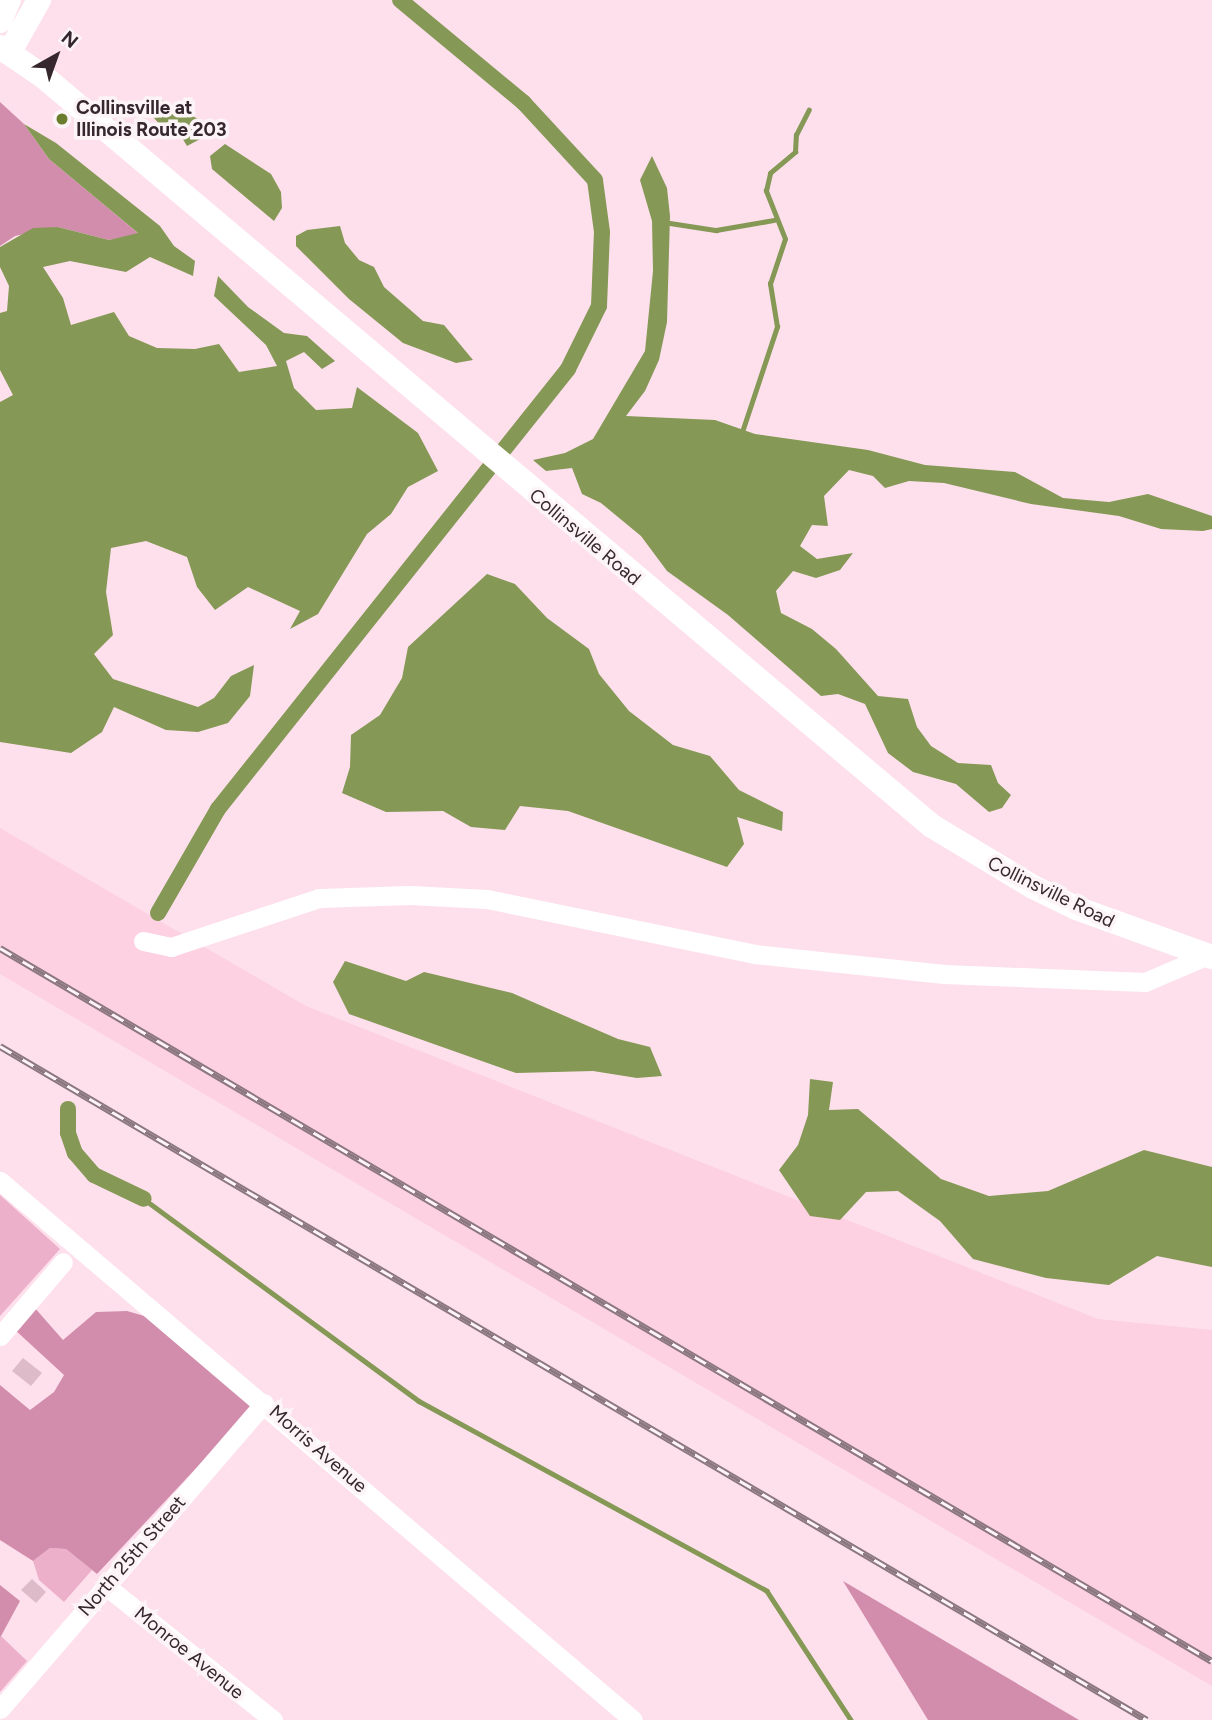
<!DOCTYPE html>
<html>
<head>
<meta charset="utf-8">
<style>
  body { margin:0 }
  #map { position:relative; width:1212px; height:1720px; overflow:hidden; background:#fde0ec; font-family:Figtree,sans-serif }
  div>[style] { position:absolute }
  .built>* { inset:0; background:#fdd0e2 }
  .green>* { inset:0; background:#edb0ca }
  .forest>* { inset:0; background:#d38dac }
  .water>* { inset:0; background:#859855 }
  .stream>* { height:4.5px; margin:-2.25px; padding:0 2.25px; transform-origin:2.25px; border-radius:2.25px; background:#859855 }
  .canal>* { height:16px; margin:-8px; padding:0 8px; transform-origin:8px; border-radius:8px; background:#859855 }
  .building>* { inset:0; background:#debbc9 }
  .minor>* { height:19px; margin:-9.5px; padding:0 9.5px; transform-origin:9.5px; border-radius:9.5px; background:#fff }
  .major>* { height:24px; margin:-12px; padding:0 12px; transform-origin:12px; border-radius:12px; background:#fff }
  .rail>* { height:7px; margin-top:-3.5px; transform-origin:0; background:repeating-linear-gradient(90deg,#fcf4f7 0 13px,#8b777f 0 26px); box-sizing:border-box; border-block:2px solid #8b777f }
  .dots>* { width:19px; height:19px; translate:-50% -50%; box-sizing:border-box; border:4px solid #fcf4f7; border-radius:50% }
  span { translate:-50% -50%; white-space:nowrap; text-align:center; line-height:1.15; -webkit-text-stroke:7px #fcf4f7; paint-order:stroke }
  .poi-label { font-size:19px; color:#35272d; font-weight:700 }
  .left { translate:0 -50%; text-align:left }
  .street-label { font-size:19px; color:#35272d }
  .north { position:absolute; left:21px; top:21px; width:70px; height:70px; -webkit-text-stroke:5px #fcf4f7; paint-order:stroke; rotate:40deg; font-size:19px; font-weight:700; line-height:28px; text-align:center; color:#35272d }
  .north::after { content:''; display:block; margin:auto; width:24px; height:32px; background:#35272d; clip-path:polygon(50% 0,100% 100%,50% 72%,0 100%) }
</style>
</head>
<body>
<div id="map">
  <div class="built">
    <i style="clip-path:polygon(0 828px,306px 1006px,1098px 1319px,1212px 1330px,1212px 1686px,0 974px)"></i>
  </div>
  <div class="green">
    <i style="clip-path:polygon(0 1195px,60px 1249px,0 1316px)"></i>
    <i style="clip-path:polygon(50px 1548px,66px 1549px,92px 1570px,64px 1602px,39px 1580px,33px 1561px)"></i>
    <i style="clip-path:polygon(1px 1636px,27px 1661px,0 1692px,0 1638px)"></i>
  </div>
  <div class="forest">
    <i style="clip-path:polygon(0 102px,24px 124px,49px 159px,139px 234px,109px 240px,58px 227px,15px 236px,0 246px)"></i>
    <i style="clip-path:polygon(34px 1307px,63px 1340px,96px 1312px,127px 1311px,158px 1320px,260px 1400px,97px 1574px,66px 1549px,50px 1548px,33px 1561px,0 1540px,0 1385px,30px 1410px,54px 1392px,64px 1375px,14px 1329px)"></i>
    <i style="clip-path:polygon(843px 1581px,1079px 1720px,928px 1720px)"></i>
    <i style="clip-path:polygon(0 1585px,20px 1601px,0 1638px)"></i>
  </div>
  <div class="water">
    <i style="clip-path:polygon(154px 96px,200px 120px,204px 137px,187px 146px,181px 136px,170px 136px,146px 109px)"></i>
    <i style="clip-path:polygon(24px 124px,56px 143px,160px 226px,174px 246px,195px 261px,193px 276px,150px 257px,126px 272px,70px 261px,43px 267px,63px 298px,71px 325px,114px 312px,129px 336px,157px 348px,195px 349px,219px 344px,239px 372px,277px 366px,266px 345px,214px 296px,218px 276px,248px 307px,284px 333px,307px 336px,335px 361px,322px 369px,304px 352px,286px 361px,294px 388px,316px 410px,352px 408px,357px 387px,418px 433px,438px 471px,408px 487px,391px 514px,367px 534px,318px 614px,290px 629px,300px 611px,248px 587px,215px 610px,197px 587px,187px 557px,146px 541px,111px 548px,106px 592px,113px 635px,94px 654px,113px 679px,198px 707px,214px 698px,231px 676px,254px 665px,250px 696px,228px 723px,198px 732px,166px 730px,114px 707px,102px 732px,71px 753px,0 742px,0 402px,13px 395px,0 370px,0 313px,7px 311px,9px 286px,0 267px,0 247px,33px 228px,58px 227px,109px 240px,138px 233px,49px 159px)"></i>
    <i style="clip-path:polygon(225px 144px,271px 174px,281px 192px,282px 208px,274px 221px,212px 169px,210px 156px)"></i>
    <i style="clip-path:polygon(652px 156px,667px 188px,670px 216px,667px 322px,659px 360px,645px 391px,626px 416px,715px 420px,755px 434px,868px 450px,925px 465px,1015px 472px,1063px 498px,1109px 502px,1148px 494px,1212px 516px,1212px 529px,1203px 531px,1161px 529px,1119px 516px,1031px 504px,944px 483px,909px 481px,885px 488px,873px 476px,849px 470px,824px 496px,828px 526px,812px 525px,800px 546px,817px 559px,853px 553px,840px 570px,816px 578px,793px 571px,776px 591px,781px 613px,812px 629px,836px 649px,878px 696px,908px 699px,917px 727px,931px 746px,958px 763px,991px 765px,998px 783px,1011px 795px,1002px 808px,989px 812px,956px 784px,913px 772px,888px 753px,865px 704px,838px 694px,821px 696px,728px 615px,667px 571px,641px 536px,601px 503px,582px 494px,572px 468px,546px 471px,533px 460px,565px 453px,593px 439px,645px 351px,653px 271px,652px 221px,640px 180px)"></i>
    <i style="clip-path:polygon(340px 226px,345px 243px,359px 260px,374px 267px,384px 287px,423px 321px,444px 325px,473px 360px,456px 363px,403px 343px,349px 299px,296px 246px,296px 236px,307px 230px)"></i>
    <i style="clip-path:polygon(487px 574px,515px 584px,547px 618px,589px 649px,599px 674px,629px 711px,673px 745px,710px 756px,739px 790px,783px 812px,782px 831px,737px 817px,744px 844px,727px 867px,568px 811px,520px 806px,505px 830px,471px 827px,443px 811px,386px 812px,342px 793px,350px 767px,351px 735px,380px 715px,402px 678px,408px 647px)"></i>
    <i style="clip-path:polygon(345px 961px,406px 981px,424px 972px,512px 993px,618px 1039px,650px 1047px,662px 1076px,637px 1078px,593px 1071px,516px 1073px,349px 1014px,333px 982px)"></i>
    <i style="clip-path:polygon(810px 1079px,833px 1082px,829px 1110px,858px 1109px,941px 1179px,989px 1196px,1048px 1191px,1144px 1150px,1212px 1167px,1212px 1267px,1157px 1256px,1109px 1285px,1046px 1278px,973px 1259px,940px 1221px,898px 1191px,866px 1192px,840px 1220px,810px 1216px,779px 1170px,798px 1145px,808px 1115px)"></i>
  </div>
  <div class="stream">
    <i style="left:670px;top:223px;width:47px;rotate:8.7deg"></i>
    <i style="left:716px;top:230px;width:59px;rotate:-9.8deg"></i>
    <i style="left:743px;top:429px;width:108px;rotate:-71.6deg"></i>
    <i style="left:777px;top:327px;width:44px;rotate:-99.2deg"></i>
    <i style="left:770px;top:284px;width:47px;rotate:-71.6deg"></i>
    <i style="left:785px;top:239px;width:52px;rotate:-111.6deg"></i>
    <i style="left:766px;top:191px;width:18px;rotate:-77deg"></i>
    <i style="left:770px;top:173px;width:33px;rotate:-40deg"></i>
    <i style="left:795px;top:152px;width:17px;rotate:-87deg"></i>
    <i style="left:796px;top:135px;width:28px;rotate:-63deg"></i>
    <i style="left:144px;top:1199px;width:341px;rotate:36.3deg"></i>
    <i style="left:419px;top:1401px;width:396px;rotate:28.6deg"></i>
    <i style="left:767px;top:1591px;width:154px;rotate:56.9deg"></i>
  </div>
  <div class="canal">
    <i style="left:158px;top:913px;width:120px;rotate:-60deg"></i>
    <i style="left:218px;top:809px;width:562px;rotate:-51.5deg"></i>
    <i style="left:568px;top:369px;width:70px;rotate:-63.8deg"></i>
    <i style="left:599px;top:306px;width:74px;rotate:-87.7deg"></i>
    <i style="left:602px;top:232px;width:52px;rotate:-97.7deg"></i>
    <i style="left:595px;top:180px;width:105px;rotate:-132.7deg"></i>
    <i style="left:524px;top:103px;width:161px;rotate:-140.3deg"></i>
    <i style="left:68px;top:1109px;width:24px;rotate:90deg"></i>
    <i style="left:68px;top:1133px;width:21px;rotate:71deg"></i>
    <i style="left:75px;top:1153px;width:29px;rotate:49deg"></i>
    <i style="left:94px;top:1175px;width:55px;rotate:25.6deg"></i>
  </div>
  <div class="building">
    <i style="clip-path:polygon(23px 1358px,42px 1373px,31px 1386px,12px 1371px)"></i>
    <i style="clip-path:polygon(32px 1579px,46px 1592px,36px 1603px,21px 1590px)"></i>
  </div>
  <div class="minor">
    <i style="left:143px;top:941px;width:29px;rotate:12deg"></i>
    <i style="left:171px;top:947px;width:156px;rotate:-18.3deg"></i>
    <i style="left:319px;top:898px;width:91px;rotate:-1.9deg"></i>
    <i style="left:410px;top:895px;width:77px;rotate:3deg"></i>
    <i style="left:487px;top:899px;width:273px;rotate:11.6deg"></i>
    <i style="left:754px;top:954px;width:191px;rotate:6deg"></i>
    <i style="left:944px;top:974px;width:201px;rotate:2.3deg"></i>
    <i style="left:1145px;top:982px;width:66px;rotate:-23.1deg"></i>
    <i style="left:0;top:1181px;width:831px;rotate:40.41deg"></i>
    <i style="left:0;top:1336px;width:97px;rotate:-49.6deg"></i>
    <i style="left:106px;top:1586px;width:214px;rotate:38.7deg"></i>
    <i style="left:0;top:1709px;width:404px;rotate:-49.2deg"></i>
  </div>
  <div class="major">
    <i style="left:0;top:21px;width:23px;rotate:-67deg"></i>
    <i style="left:0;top:47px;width:53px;rotate:34.3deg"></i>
    <i style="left:44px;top:77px;width:1162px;rotate:40.15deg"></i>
    <i style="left:932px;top:826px;width:118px;rotate:31.1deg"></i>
    <i style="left:1033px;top:887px;width:48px;rotate:26deg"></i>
    <i style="left:1076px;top:908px;width:145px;rotate:19.8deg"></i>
    <i style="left:9px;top:53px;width:61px;rotate:-60.5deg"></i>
  </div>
  <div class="rail">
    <i style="left:0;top:948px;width:1406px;rotate:30.47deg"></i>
    <i style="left:0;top:1046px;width:1330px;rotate:30.44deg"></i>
  </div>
  <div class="dots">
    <i style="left:62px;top:119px;background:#697d2d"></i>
  </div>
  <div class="poi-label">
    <span class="left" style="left:76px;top:119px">Collinsville at<br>Illinois Route 203</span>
  </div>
  <div class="street-label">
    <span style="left:585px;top:537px;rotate:40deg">Collinsville Road</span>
    <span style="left:1051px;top:892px;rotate:26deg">Collinsville Road</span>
    <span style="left:318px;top:1449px;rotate:41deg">Morris Avenue</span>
    <span style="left:132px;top:1556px;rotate:-49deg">North 25th Street</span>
    <span style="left:189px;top:1653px;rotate:39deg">Monroe Avenue</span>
  </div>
  <div class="north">N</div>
</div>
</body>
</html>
